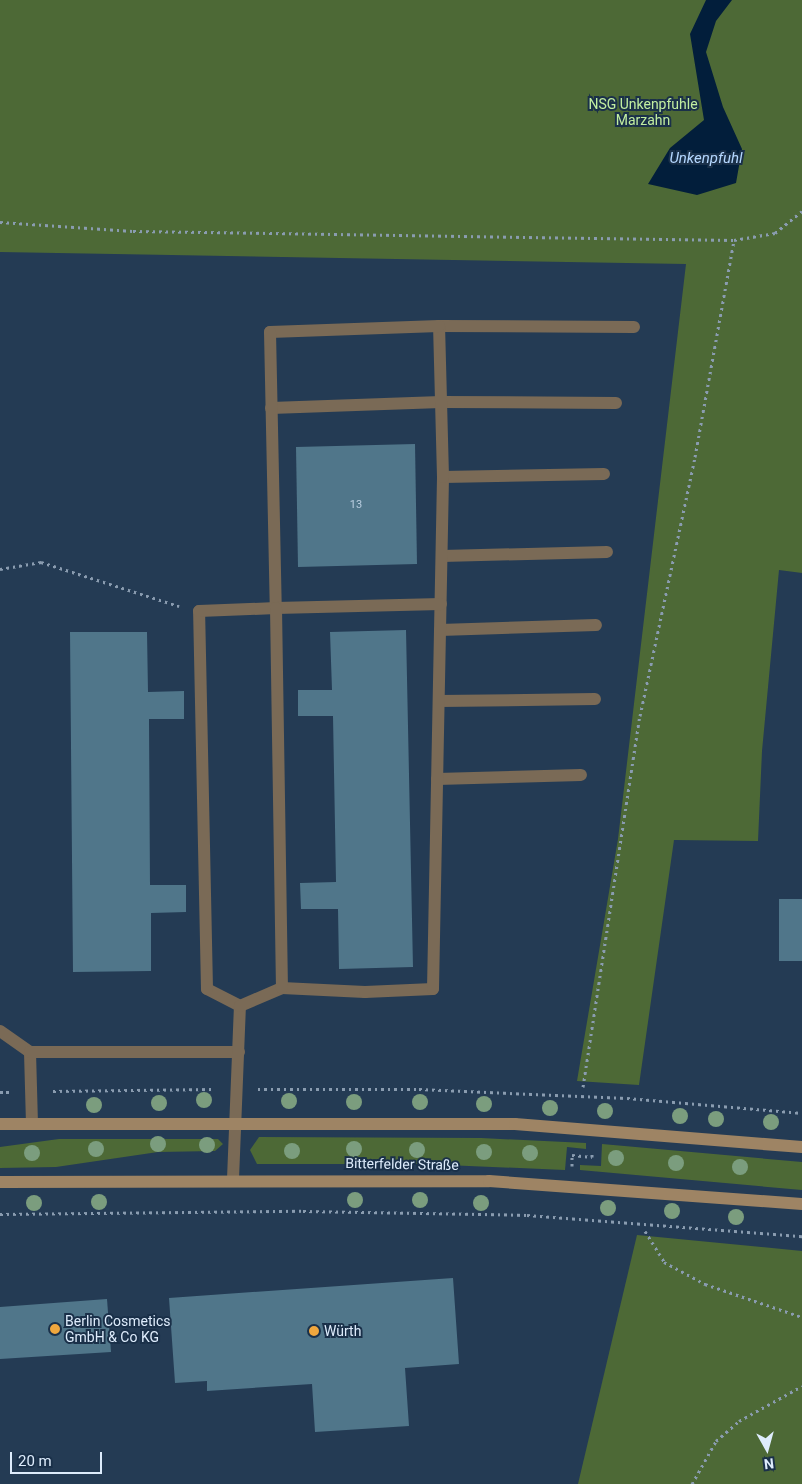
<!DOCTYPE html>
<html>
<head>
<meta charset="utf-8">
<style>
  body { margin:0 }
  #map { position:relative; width:802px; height:1484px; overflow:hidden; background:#243b54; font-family:Roboto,sans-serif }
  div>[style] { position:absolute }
  .green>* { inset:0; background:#4d6936 }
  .water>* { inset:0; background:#021e3b }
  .building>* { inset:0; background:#50768a }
  .path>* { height:3px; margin-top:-1.5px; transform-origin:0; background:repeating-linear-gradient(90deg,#8a9cb0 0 2.5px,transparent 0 6.5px) }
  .service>* { height:12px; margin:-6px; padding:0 6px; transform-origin:6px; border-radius:6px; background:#7a6a56 }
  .minor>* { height:12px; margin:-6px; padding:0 6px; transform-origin:6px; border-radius:6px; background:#7a6a56 }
  .secondary>* { height:12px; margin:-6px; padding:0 6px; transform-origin:6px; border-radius:6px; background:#9e8464 }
  .trees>* { width:16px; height:16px; margin:-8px; border-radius:50%; background:#7b9d7e }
  .dots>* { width:14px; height:14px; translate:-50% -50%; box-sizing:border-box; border:2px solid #1a3049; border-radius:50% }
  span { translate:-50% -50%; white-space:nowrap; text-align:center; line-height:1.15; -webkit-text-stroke:4px #1a3049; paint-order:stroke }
  .number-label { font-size:11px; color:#bacee0 }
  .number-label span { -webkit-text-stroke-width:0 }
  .park-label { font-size:14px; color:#c2eea0 }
  .street-label { font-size:14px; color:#deecfc }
  .poi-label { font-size:14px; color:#deecfc }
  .left { translate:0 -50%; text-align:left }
  .water-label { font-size:15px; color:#b4d7ff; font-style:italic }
  .north { position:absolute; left:742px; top:1424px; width:50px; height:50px; -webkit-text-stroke:4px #1a3049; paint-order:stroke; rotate:173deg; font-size:14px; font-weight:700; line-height:20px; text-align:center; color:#deecfc }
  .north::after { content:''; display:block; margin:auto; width:18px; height:22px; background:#deecfc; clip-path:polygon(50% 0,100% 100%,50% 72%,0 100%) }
  .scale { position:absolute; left:10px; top:1452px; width:92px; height:22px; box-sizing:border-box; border:2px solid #deecfc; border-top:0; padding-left:6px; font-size:15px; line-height:18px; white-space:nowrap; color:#deecfc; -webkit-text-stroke:4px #1a3049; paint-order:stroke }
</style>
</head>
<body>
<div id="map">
  <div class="green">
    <i style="clip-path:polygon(0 0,802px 0,802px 573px,779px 570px,762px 751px,758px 841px,674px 840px,639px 1085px,577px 1081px,618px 839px,686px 264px,0 252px)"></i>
    <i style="clip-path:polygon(259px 1137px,481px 1138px,586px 1143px,586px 1149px,567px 1147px,565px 1170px,422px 1164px,257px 1164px,250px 1150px)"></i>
    <i style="clip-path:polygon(59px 1139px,218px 1139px,223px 1144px,215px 1151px,158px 1152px,56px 1167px,0 1168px,0 1147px)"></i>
    <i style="clip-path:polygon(602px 1144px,802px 1162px,802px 1190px,580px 1170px,580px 1165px,601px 1166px)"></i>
    <i style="clip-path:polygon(637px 1235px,802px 1251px,802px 1484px,578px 1484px)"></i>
  </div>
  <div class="water">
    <i style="clip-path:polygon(706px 0,732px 0,716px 21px,706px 52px,723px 107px,742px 149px,736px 183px,697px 195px,648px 184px,670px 148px,704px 120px,690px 34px)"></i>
  </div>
  <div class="building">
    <i style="clip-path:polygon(415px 444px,417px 564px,298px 567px,296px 447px)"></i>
    <i style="clip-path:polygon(406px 630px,413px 967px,339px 969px,338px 909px,301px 909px,300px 883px,336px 882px,333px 716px,298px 716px,298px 690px,332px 690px,330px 632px)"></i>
    <i style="clip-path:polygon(70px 632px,147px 632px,148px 692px,184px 691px,184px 719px,149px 719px,150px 885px,186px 885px,186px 912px,151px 913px,151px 971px,73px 972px)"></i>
    <i style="clip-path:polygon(779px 899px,802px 899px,802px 961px,779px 961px)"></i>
    <i style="clip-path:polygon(453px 1278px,459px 1364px,405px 1368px,409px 1426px,315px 1432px,312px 1384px,207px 1391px,207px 1381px,175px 1383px,169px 1298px)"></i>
    <i style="clip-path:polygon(107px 1299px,111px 1352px,0 1359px,0 1307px)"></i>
  </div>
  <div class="path">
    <i style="left:0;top:222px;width:133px;rotate:3.9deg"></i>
    <i style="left:133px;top:231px;width:601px;rotate:0.86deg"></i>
    <i style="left:734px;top:240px;width:42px;rotate:-9.7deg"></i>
    <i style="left:775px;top:233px;width:35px;rotate:-39deg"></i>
    <i style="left:0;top:569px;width:42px;rotate:-9.7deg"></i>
    <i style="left:41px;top:562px;width:145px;rotate:17.7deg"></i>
    <i style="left:583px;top:1087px;width:375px;rotate:-81.3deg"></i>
    <i style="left:640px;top:716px;width:265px;rotate:-78deg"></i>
    <i style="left:695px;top:457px;width:220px;rotate:-79.8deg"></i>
    <i style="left:258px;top:1089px;width:161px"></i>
    <i style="left:419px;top:1089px;width:208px;rotate:2.5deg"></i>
    <i style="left:627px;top:1098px;width:176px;rotate:4.9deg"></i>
    <i style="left:53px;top:1091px;width:161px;rotate:-0.7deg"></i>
    <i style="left:0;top:1092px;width:9px"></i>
    <i style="left:572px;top:1166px;width:11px;rotate:-90deg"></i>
    <i style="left:572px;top:1155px;width:20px;rotate:6deg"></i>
    <i style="left:592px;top:1157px;width:6px;rotate:-90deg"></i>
    <i style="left:0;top:1214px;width:303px;rotate:-0.6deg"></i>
    <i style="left:303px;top:1211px;width:224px;rotate:1deg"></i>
    <i style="left:527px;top:1215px;width:276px;rotate:4.4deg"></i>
    <i style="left:645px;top:1231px;width:36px;rotate:58deg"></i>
    <i style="left:664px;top:1262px;width:47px;rotate:28.2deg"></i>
    <i style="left:705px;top:1284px;width:102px;rotate:18.8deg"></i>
    <i style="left:692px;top:1484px;width:49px;rotate:-60.8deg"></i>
    <i style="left:716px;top:1441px;width:30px;rotate:-41deg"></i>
    <i style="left:739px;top:1421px;width:72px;rotate:-29.1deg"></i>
  </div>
  <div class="service">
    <i style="left:439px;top:326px;width:195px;rotate:0.3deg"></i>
    <i style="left:271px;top:408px;width:170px;rotate:-2deg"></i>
    <i style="left:441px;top:402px;width:175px;rotate:0.3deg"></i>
    <i style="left:443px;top:477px;width:161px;rotate:-1.1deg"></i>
    <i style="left:442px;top:556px;width:165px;rotate:-1.4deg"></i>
    <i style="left:440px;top:630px;width:156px;rotate:-1.8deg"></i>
    <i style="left:439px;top:701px;width:156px;rotate:-0.7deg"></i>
    <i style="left:437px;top:779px;width:144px;rotate:-1.6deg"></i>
    <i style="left:207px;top:989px;width:37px;rotate:27deg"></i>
    <i style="left:0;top:1031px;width:37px;rotate:35deg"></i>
    <i style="left:30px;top:1052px;width:72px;rotate:88.4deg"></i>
    <i style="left:30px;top:1052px;width:209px"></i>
    <i style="left:233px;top:1179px;width:173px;rotate:-87.7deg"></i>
    <i style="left:240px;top:1006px;width:46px;rotate:-23.2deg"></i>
    <i style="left:282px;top:988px;width:83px;rotate:2.8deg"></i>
    <i style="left:365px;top:992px;width:68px;rotate:-2.5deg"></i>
    <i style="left:433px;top:989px;width:512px;rotate:-88.88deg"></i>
    <i style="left:443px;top:477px;width:151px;rotate:-91.5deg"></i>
    <i style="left:439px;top:326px;width:169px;rotate:178deg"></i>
    <i style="left:270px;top:332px;width:276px;rotate:88.8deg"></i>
    <i style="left:276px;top:608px;width:165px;rotate:-1.4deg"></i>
  </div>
  <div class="minor">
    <i style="left:207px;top:989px;width:378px;rotate:-91.2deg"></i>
    <i style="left:199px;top:611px;width:77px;rotate:-2.2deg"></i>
    <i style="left:276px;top:608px;width:380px;rotate:89.1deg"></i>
  </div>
  <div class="secondary">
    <i style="left:0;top:1124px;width:515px"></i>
    <i style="left:515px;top:1124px;width:288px;rotate:4.6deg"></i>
    <i style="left:0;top:1182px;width:489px;rotate:-0.1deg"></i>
    <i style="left:489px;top:1181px;width:314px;rotate:4.2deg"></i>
  </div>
  <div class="trees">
    <i style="left:204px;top:1100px"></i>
    <i style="left:289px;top:1101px"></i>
    <i style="left:354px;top:1102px"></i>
    <i style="left:420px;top:1102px"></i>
    <i style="left:159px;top:1103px"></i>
    <i style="left:484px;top:1104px"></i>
    <i style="left:94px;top:1105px"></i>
    <i style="left:550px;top:1108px"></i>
    <i style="left:605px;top:1111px"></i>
    <i style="left:680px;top:1116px"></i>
    <i style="left:716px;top:1119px"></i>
    <i style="left:771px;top:1122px"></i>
    <i style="left:158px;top:1144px"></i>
    <i style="left:207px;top:1145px"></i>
    <i style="left:96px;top:1149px"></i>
    <i style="left:354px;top:1149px"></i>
    <i style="left:417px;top:1150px"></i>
    <i style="left:292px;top:1151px"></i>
    <i style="left:484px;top:1152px"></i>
    <i style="left:32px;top:1153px"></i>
    <i style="left:530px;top:1153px"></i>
    <i style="left:616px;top:1158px"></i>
    <i style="left:676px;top:1163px"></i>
    <i style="left:740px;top:1167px"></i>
    <i style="left:355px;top:1200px"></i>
    <i style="left:420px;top:1200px"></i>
    <i style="left:99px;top:1202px"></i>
    <i style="left:34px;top:1203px"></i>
    <i style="left:481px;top:1203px"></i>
    <i style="left:608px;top:1208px"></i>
    <i style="left:672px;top:1211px"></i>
    <i style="left:736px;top:1217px"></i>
  </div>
  <div class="dots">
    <i style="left:55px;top:1329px;background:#efa73e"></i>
    <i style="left:314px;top:1331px;background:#efa73e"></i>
  </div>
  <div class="number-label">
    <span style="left:356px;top:505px">13</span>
  </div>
  <div class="park-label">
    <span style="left:643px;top:112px">NSG Unkenpfuhle<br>Marzahn</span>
  </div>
  <div class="street-label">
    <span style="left:402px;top:1164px;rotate:1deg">Bitterfelder Straße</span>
  </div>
  <div class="poi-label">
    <span class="left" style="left:65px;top:1329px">Berlin Cosmetics<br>GmbH &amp; Co KG</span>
    <span class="left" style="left:324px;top:1331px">Würth</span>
  </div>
  <div class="water-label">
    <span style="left:706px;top:159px">Unkenpfuhl</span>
  </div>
  <div class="north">N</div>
  <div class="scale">20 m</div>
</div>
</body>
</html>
